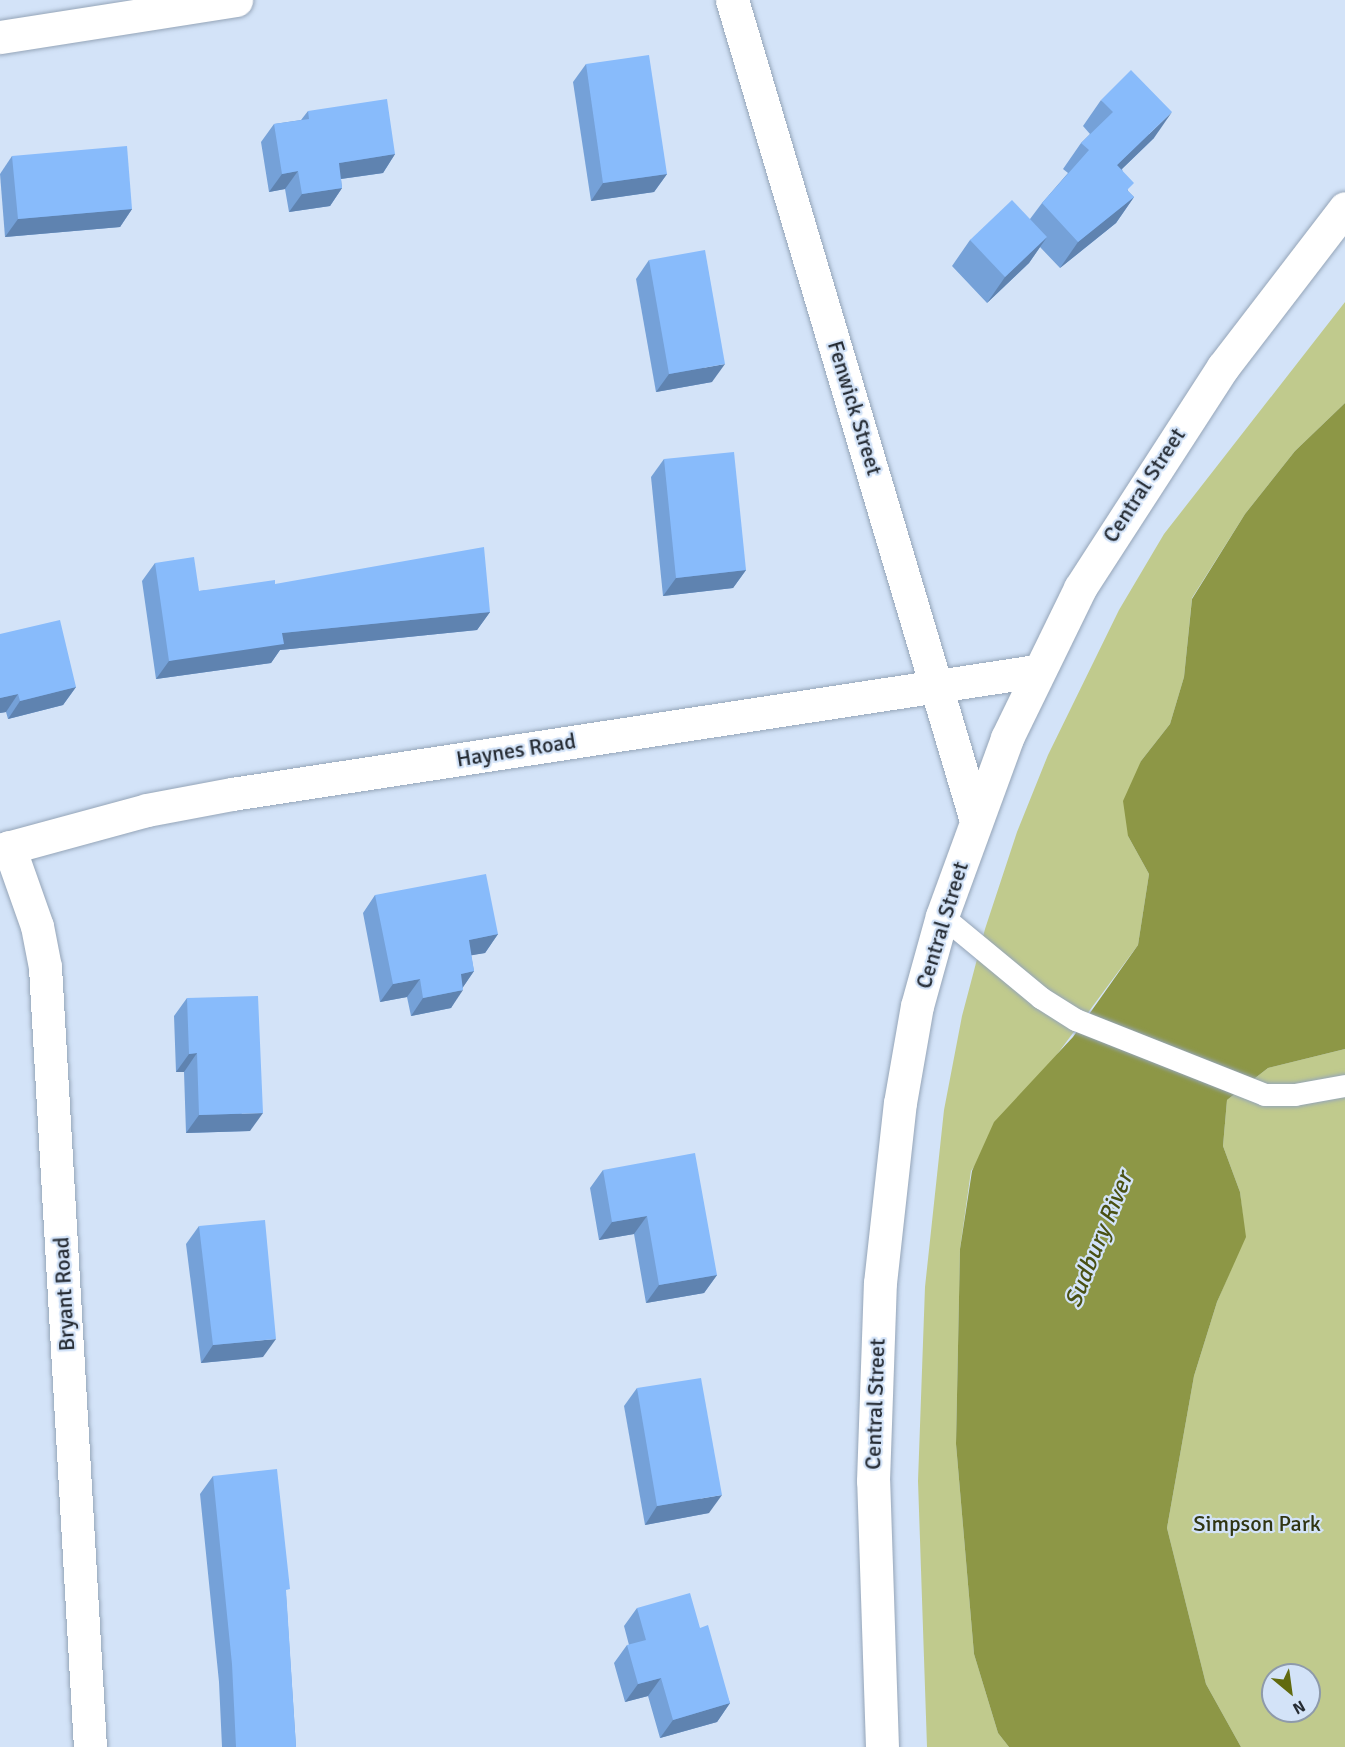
<!DOCTYPE html>
<html>
<head>
<meta charset="utf-8">
<style>
  body { margin:0 }
  #map { position:relative; width:1345px; height:1747px; overflow:hidden; background:#d3e3f8; font-family:Signika,sans-serif }
  div>[style] { position:absolute }
  .green>* { inset:0; background:#c0ca8d }
  .water>* { inset:0; background:#8d9746 }
  .roads { filter:drop-shadow(0 0 2px #95a5b8) drop-shadow(0 0 2px #95a5b8) }
  .lane>* { height:22px; margin:-11px; padding:0 11px; transform-origin:11px; border-radius:11px; background:#fff }
  .street>* { height:33px; margin:-16.5px; padding:0 16.5px; transform-origin:16.5px; border-radius:16.5px; background:#fff }
  .secondary>* { height:33px; margin:-16.5px; padding:0 16.5px; transform-origin:16.5px; border-radius:16.5px; background:#fff }
  .wall>* { inset:0; background:#75a1d8 }
  .shaded-wall>* { inset:0; background:#5f83b0 }
  .building>* { inset:0; background:#88bbfb }
  span { translate:-50% -50%; white-space:nowrap; text-align:center; line-height:1.15; -webkit-text-stroke:4.5px #d3e3f8; paint-order:stroke }
  .street-label { font-size:22px; color:#262c34 }
  .park-label { font-size:22px; color:#303512 }
  .water-label { font-size:24px; color:#495013; font-style:italic }
  .north { position:absolute; left:1261px; top:1663px; width:60px; height:60px; box-sizing:border-box; background:#d3e3f8; border:2px solid #8e9aaa; border-radius:50%; rotate:151deg; font-size:16px; font-weight:700; line-height:24px; text-align:center; color:#262c34 }
  .north::after { content:''; display:block; margin:auto; width:21px; height:27px; background:#616a0f; clip-path:polygon(50% 0,100% 100%,50% 72%,0 100%) }
</style>
</head>
<body>
<div id="map">
  <div class="green">
    <i style="clip-path:polygon(1345px 302px,1345px 403px,1295px 451px,1245px 514px,1192px 598px,1184px 677px,1170px 724px,1141px 761px,1128px 836px,1149px 874px,1138px 945px,971px 1171px,960px 1249px,956px 1444px,974px 1654px,998px 1733px,1009px 1747px,927px 1747px,918px 1481px,925px 1287px,944px 1110px,962px 1016px,985px 929px,1017px 832px,1048px 755px,1119px 610px,1164px 534px)"></i>
    <i style="clip-path:polygon(evenodd,1345px 1049px,1345px 1747px,1241px 1747px,1206px 1684px,1167px 1528px,1194px 1376px,1217px 1302px,1245px 1237px,1240px 1192px,1223px 1146px,1227px 1100px,1268px 1068px,1345px 1049px,1273px 1675px,1309px 1675px,1309px 1711px,1273px 1711px,1273px 1675px)"></i>
  </div>
  <div class="water">
    <i style="clip-path:polygon(1345px 403px,1345px 1049px,1268px 1068px,1227px 1100px,1223px 1146px,1240px 1192px,1246px 1237px,1217px 1302px,1194px 1376px,1167px 1528px,1206px 1684px,1241px 1747px,1009px 1747px,998px 1733px,974px 1654px,956px 1444px,960px 1249px,972px 1171px,994px 1122px,1073px 1037px,1138px 945px,1149px 874px,1128px 836px,1123px 801px,1141px 761px,1170px 724px,1184px 677px,1192px 599px,1245px 514px,1295px 451px)"></i>
  </div>
  <div class="roads">
    <div class="lane">
      <i style="left:942px;top:916px;width:129px;rotate:39.6deg"></i>
      <i style="left:1041px;top:998px;width:41px;rotate:32.2deg"></i>
      <i style="left:1076px;top:1020px;width:203px;rotate:21.6deg"></i>
      <i style="left:1265px;top:1095px;width:30px"></i>
      <i style="left:1295px;top:1095px;width:51px;rotate:-10.2deg"></i>
    </div>
    <div class="street">
      <i style="left:732px;top:0;width:852px;rotate:73.44deg"></i>
      <i style="left:9px;top:847px;width:84px;rotate:70.5deg"></i>
      <i style="left:37px;top:926px;width:42px;rotate:79deg"></i>
      <i style="left:45px;top:967px;width:781px;rotate:86.7deg"></i>
      <i style="left:0;top:850px;width:152px;rotate:-15.2deg"></i>
      <i style="left:147px;top:810px;width:86px;rotate:-10.7deg"></i>
      <i style="left:232px;top:794px;width:813px;rotate:-8.7deg"></i>
    </div>
    <div class="secondary">
      <i style="left:0;top:37px;width:239px;rotate:-8.9deg"></i>
      <i style="left:882px;top:1747px;width:266px;rotate:-91.9deg"></i>
      <i style="left:873px;top:1481px;width:198px;rotate:-88deg"></i>
      <i style="left:880px;top:1283px;width:181px;rotate:-83.7deg"></i>
      <i style="left:900px;top:1103px;width:98px;rotate:-80.1deg"></i>
      <i style="left:917px;top:1006px;width:93px;rotate:-74.5deg"></i>
      <i style="left:942px;top:916px;width:189px;rotate:-69.9deg"></i>
      <i style="left:1007px;top:738px;width:167px;rotate:-64deg"></i>
      <i style="left:1080px;top:588px;width:263px;rotate:-57.1deg"></i>
      <i style="left:1223px;top:367px;width:200px;rotate:-52.5deg"></i>
    </div>
  </div>
  <div class="wall">
    <i style="clip-path:polygon(586px 64px,667px 174px,654px 192px,591px 201px,573px 82px)"></i>
    <i style="clip-path:polygon(1101px 100px,1154px 138px,1122px 169px,1128px 191px,1134px 197px,1116px 223px,1060px 268px,1040px 247px,1029px 263px,987px 303px,952px 266px,970px 240px,1030px 219px,1042px 203px,1068px 173px,1063px 169px,1081px 143px,1090px 134px,1083px 126px)"></i>
    <i style="clip-path:polygon(308px 111px,395px 154px,383px 173px,341px 179px,342px 188px,330px 206px,289px 212px,285px 189px,269px 192px,261px 142px,274px 124px,301px 120px)"></i>
    <i style="clip-path:polygon(12px 156px,132px 209px,120px 227px,5px 237px,0 174px)"></i>
    <i style="clip-path:polygon(649px 260px,712px 382px,656px 392px,636px 279px)"></i>
    <i style="clip-path:polygon(664px 459px,746px 570px,733px 588px,663px 596px,651px 477px)"></i>
    <i style="clip-path:polygon(155px 563px,199px 591px,275px 584px,490px 612px,477px 630px,280px 650px,271px 663px,156px 679px,142px 581px)"></i>
    <i style="clip-path:polygon(0 634px,76px 687px,63px 705px,8px 719px,6px 712px,0 713px)"></i>
    <i style="clip-path:polygon(375px 895px,498px 934px,485px 953px,471px 955px,474px 971px,463px 987px,451px 1008px,411px 1016px,407px 997px,380px 1002px,363px 913px)"></i>
    <i style="clip-path:polygon(187px 998px,250px 1131px,186px 1133px,184px 1072px,176px 1072px,174px 1016px)"></i>
    <i style="clip-path:polygon(603px 1170px,717px 1275px,704px 1293px,646px 1303px,634px 1234px,599px 1240px,590px 1188px)"></i>
    <i style="clip-path:polygon(199px 1226px,263px 1357px,201px 1363px,186px 1244px)"></i>
    <i style="clip-path:polygon(637px 1388px,709px 1513px,645px 1525px,624px 1406px)"></i>
    <i style="clip-path:polygon(213px 1476px,286px 1595px,296px 1747px,222px 1747px,219px 1682px,200px 1494px)"></i>
    <i style="clip-path:polygon(637px 1608px,700px 1628px,730px 1703px,717px 1722px,660px 1738px,648px 1696px,625px 1702px,614px 1663px,627px 1645px,629px 1645px,624px 1626px)"></i>
  </div>
  <div class="shaded-wall">
    <i style="clip-path:polygon(1172px 112px,1154px 138px,1099px 191px,1117px 165px)"></i>
    <i style="clip-path:polygon(395px 154px,383px 173px,326px 181px,339px 163px)"></i>
    <i style="clip-path:polygon(298px 171px,285px 189px,269px 192px,282px 174px)"></i>
    <i style="clip-path:polygon(667px 174px,654px 192px,591px 201px,603px 183px)"></i>
    <i style="clip-path:polygon(342px 188px,330px 206px,289px 212px,302px 194px)"></i>
    <i style="clip-path:polygon(1134px 197px,1116px 223px,1060px 268px,1078px 242px)"></i>
    <i style="clip-path:polygon(132px 209px,120px 227px,5px 237px,18px 219px)"></i>
    <i style="clip-path:polygon(1047px 237px,1029px 263px,987px 303px,1005px 277px)"></i>
    <i style="clip-path:polygon(725px 364px,712px 382px,656px 392px,669px 374px)"></i>
    <i style="clip-path:polygon(746px 570px,733px 588px,663px 596px,676px 578px)"></i>
    <i style="clip-path:polygon(490px 612px,477px 630px,280px 650px,271px 663px,156px 679px,169px 661px,282px 633px)"></i>
    <i style="clip-path:polygon(76px 687px,63px 705px,8px 719px,20px 701px)"></i>
    <i style="clip-path:polygon(18px 694px,6px 712px,0 713px,0 698px)"></i>
    <i style="clip-path:polygon(498px 934px,485px 953px,456px 958px,469px 940px)"></i>
    <i style="clip-path:polygon(474px 971px,461px 990px,461px 974px)"></i>
    <i style="clip-path:polygon(420px 979px,407px 997px,380px 1002px,393px 984px)"></i>
    <i style="clip-path:polygon(463px 990px,451px 1008px,411px 1016px,423px 998px)"></i>
    <i style="clip-path:polygon(197px 1053px,184px 1072px,176px 1072px,189px 1054px)"></i>
    <i style="clip-path:polygon(263px 1113px,250px 1131px,186px 1133px,199px 1115px)"></i>
    <i style="clip-path:polygon(647px 1216px,634px 1234px,599px 1240px,612px 1222px)"></i>
    <i style="clip-path:polygon(717px 1275px,704px 1293px,646px 1303px,659px 1285px)"></i>
    <i style="clip-path:polygon(276px 1339px,263px 1357px,201px 1363px,213px 1345px)"></i>
    <i style="clip-path:polygon(722px 1495px,709px 1513px,645px 1525px,657px 1506px)"></i>
    <i style="clip-path:polygon(661px 1678px,648px 1696px,625px 1702px,638px 1684px)"></i>
    <i style="clip-path:polygon(730px 1703px,717px 1722px,660px 1738px,673px 1720px)"></i>
  </div>
  <div class="building">
    <i style="clip-path:polygon(649px 55px,667px 174px,603px 183px,586px 64px)"></i>
    <i style="clip-path:polygon(1131px 70px,1172px 112px,1117px 165px,1134px 183px,1127px 190px,1134px 197px,1078px 242px,1042px 203px,1089px 150px,1081px 143px,1113px 112px,1101px 100px)"></i>
    <i style="clip-path:polygon(387px 99px,395px 154px,339px 163px,342px 188px,302px 194px,298px 171px,282px 174px,274px 124px,309px 119px,308px 111px)"></i>
    <i style="clip-path:polygon(127px 146px,132px 209px,18px 219px,12px 156px)"></i>
    <i style="clip-path:polygon(1012px 200px,1047px 237px,1005px 277px,970px 240px)"></i>
    <i style="clip-path:polygon(705px 250px,725px 364px,669px 374px,649px 260px)"></i>
    <i style="clip-path:polygon(734px 452px,746px 570px,676px 578px,664px 459px)"></i>
    <i style="clip-path:polygon(484px 547px,490px 612px,282px 633px,284px 644px,169px 661px,155px 563px,194px 557px,199px 591px,275px 580px,275px 584px)"></i>
    <i style="clip-path:polygon(60px 620px,76px 687px,20px 701px,18px 694px,0 698px,0 634px)"></i>
    <i style="clip-path:polygon(486px 874px,498px 934px,469px 940px,474px 971px,461px 974px,463px 990px,423px 998px,420px 979px,393px 984px,375px 895px)"></i>
    <i style="clip-path:polygon(258px 996px,263px 1113px,199px 1115px,197px 1053px,189px 1054px,187px 998px)"></i>
    <i style="clip-path:polygon(695px 1153px,717px 1275px,659px 1285px,647px 1216px,612px 1222px,603px 1170px)"></i>
    <i style="clip-path:polygon(265px 1220px,276px 1339px,213px 1345px,199px 1226px)"></i>
    <i style="clip-path:polygon(701px 1378px,722px 1495px,657px 1506px,637px 1388px)"></i>
    <i style="clip-path:polygon(277px 1469px,290px 1589px,286px 1590px,296px 1747px,236px 1747px,232px 1664px,213px 1476px)"></i>
    <i style="clip-path:polygon(690px 1593px,700px 1628px,708px 1625px,730px 1703px,673px 1720px,661px 1678px,638px 1684px,627px 1645px,646px 1640px,637px 1608px)"></i>
  </div>
  <div class="street-label">
    <span style="left:855px;top:408px;rotate:73deg">Fenwick Street</span>
    <span style="left:1144px;top:485px;rotate:-57deg">Central Street</span>
    <span style="left:516px;top:750px;rotate:-9deg">Haynes Road</span>
    <span style="left:942px;top:925px;rotate:-73deg">Central Street</span>
    <span style="left:64px;top:1294px;rotate:-93deg">Bryant Road</span>
    <span style="left:875px;top:1404px;rotate:-88deg">Central Street</span>
  </div>
  <div class="park-label">
    <span style="left:1257px;top:1524px">Simpson Park</span>
  </div>
  <div class="water-label">
    <span style="left:1099px;top:1240px;rotate:-68deg">Sudbury River</span>
  </div>
  <div class="north">N</div>
</div>
</body>
</html>
